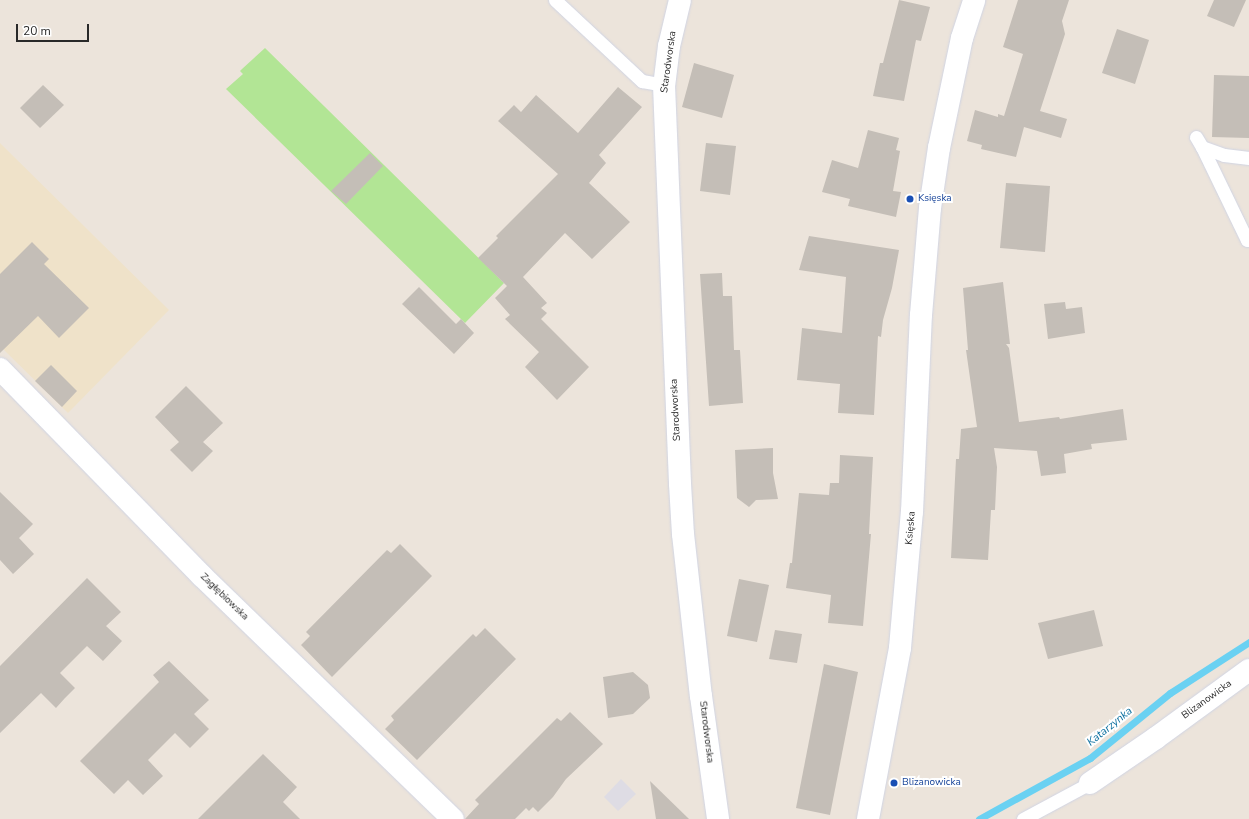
<!DOCTYPE html>
<html>
<head>
<meta charset="utf-8">
<style>
  body { margin:0 }
  #map { position:relative; width:1249px; height:819px; overflow:hidden; background:#ece4db; font-family:"Nunito Sans",sans-serif }
  div>[style] { position:absolute }
  .industrial>* { inset:0; background:#dedce4 }
  .education>* { inset:0; background:#efe2c9 }
  .green>* { inset:0; background:#b2e595 }
  .stream>* { height:7px; margin:-3.5px; padding:0 3.5px; transform-origin:3.5px; border-radius:3.5px; background:#6ad1f2 }
  .building>* { inset:0; background:#c4beb7 }
  .roads { filter:drop-shadow(0 0 1px #d0d4e3) drop-shadow(0 0 1px #d0d4e3) }
  .service>* { height:13px; margin:-6.5px; padding:0 6.5px; transform-origin:6.5px; border-radius:6.5px; background:#fff }
  .minor>* { height:22px; margin:-11px; padding:0 11px; transform-origin:11px; border-radius:11px; background:#fff }
  .dots>* { width:11px; height:11px; translate:-50% -50%; box-sizing:border-box; border:2px solid #fff; border-radius:50% }
  span { translate:-50% -50%; white-space:nowrap; text-align:center; line-height:1.15; -webkit-text-stroke:4px #fff; paint-order:stroke }
  .street-label { font-size:10px; color:#292929 }
  .transit-label { font-size:10px; color:#164399 }
  .left { translate:0 -50%; text-align:left }
  .water-label { font-size:11px; color:#096e9e; font-style:italic }
  .scale { position:absolute; left:16px; top:24px; width:73px; height:18px; box-sizing:border-box; border:2px solid #292929; border-top:0; padding-left:5px; font-size:12px; line-height:14px; white-space:nowrap; color:#292929; -webkit-text-stroke:3px #fff; paint-order:stroke }
</style>
</head>
<body>
<div id="map">
  <div class="industrial">
    <i style="clip-path:polygon(621px 779px,636px 794px,618px 811px,604px 797px)"></i>
  </div>
  <div class="education">
    <i style="clip-path:polygon(0 143px,169px 310px,68px 413px,0 346px)"></i>
  </div>
  <div class="green">
    <i style="clip-path:polygon(265px 48px,504px 283px,465px 323px,226px 89px,243px 74px,240px 71px,242px 69px)"></i>
  </div>
  <div class="stream">
    <i style="left:979px;top:819px;width:127px;rotate:-28.8deg"></i>
    <i style="left:1090px;top:758px;width:103px;rotate:-39.1deg"></i>
    <i style="left:1170px;top:693px;width:94px;rotate:-32.8deg"></i>
  </div>
  <div class="building">
    <i style="clip-path:polygon(899px 0,930px 7px,921px 41px,916px 40px,904px 101px,873px 96px,880px 63px,883px 63px)"></i>
    <i style="clip-path:polygon(1018px 0,1069px 0,1062px 21px,1065px 34px,1040px 111px,1067px 119px,1061px 138px,1024px 127px,1016px 157px,981px 149px,982px 145px,967px 141px,975px 110px,998px 117px,998px 114px,1004px 116px,1023px 54px,1003px 47px)"></i>
    <i style="clip-path:polygon(1214px 0,1246px 0,1234px 27px,1207px 16px)"></i>
    <i style="clip-path:polygon(1117px 29px,1149px 40px,1135px 84px,1102px 73px)"></i>
    <i style="clip-path:polygon(694px 63px,734px 75px,722px 118px,682px 107px)"></i>
    <i style="clip-path:polygon(1214px 75px,1249px 76px,1249px 138px,1212px 137px)"></i>
    <i style="clip-path:polygon(43px 85px,64px 105px,40px 128px,20px 108px)"></i>
    <i style="clip-path:polygon(618px 87px,642px 107px,599px 155px,606px 163px,589px 183px,630px 222px,592px 259px,565px 233px,523px 277px,547px 303px,541px 308px,547px 313px,541px 319px,589px 367px,557px 400px,525px 367px,539px 352px,505px 319px,510px 315px,495px 298px,507px 286px,478px 258px,498px 238px,496px 236px,558px 174px,498px 121px,514px 105px,521px 112px,536px 95px,578px 133px)"></i>
    <i style="clip-path:polygon(868px 130px,899px 138px,896px 150px,900px 151px,893px 191px,901px 192px,896px 217px,848px 206px,850px 199px,822px 192px,832px 160px,858px 168px)"></i>
    <i style="clip-path:polygon(706px 143px,736px 146px,730px 195px,700px 191px)"></i>
    <i style="clip-path:polygon(370px 153px,383px 166px,346px 204px,331px 191px)"></i>
    <i style="clip-path:polygon(1006px 183px,1050px 186px,1045px 252px,1000px 248px)"></i>
    <i style="clip-path:polygon(809px 236px,899px 250px,892px 288px,883px 320px,881px 337px,878px 336px,874px 415px,838px 413px,840px 384px,797px 380px,802px 328px,842px 333px,846px 277px,799px 270px)"></i>
    <i style="clip-path:polygon(32px 242px,49px 259px,44px 264px,89px 308px,59px 338px,38px 316px,0 353px,0 274px)"></i>
    <i style="clip-path:polygon(722px 273px,723px 296px,732px 296px,734px 350px,740px 350px,743px 403px,709px 406px,700px 274px)"></i>
    <i style="clip-path:polygon(1003px 282px,1010px 344px,1006px 344px,1009px 348px,1019px 422px,1059px 417px,1060px 419px,1123px 409px,1127px 440px,1091px 444px,1092px 449px,1064px 454px,1066px 473px,1041px 476px,1037px 451px,994px 448px,997px 467px,995px 510px,991px 510px,988px 560px,951px 558px,956px 459px,959px 459px,961px 429px,977px 427px,966px 350px,968px 350px,963px 288px)"></i>
    <i style="clip-path:polygon(419px 287px,456px 324px,461px 319px,474px 333px,454px 354px,402px 304px)"></i>
    <i style="clip-path:polygon(1065px 302px,1066px 309px,1082px 307px,1085px 333px,1048px 339px,1044px 304px)"></i>
    <i style="clip-path:polygon(51px 365px,77px 391px,62px 407px,35px 381px)"></i>
    <i style="clip-path:polygon(186px 386px,223px 423px,203px 442px,213px 451px,192px 472px,170px 450px,179px 442px,155px 417px)"></i>
    <i style="clip-path:polygon(773px 448px,773px 473px,778px 499px,756px 500px,749px 507px,737px 498px,735px 450px)"></i>
    <i style="clip-path:polygon(840px 455px,873px 457px,869px 534px,871px 534px,863px 626px,828px 623px,831px 595px,786px 588px,790px 563px,792px 563px,799px 493px,829px 495px,830px 483px,839px 483px)"></i>
    <i style="clip-path:polygon(0 492px,33px 524px,19px 538px,34px 554px,13px 574px,0 560px)"></i>
    <i style="clip-path:polygon(400px 544px,432px 576px,332px 677px,301px 645px,310px 636px,306px 632px,387px 550px,391px 553px)"></i>
    <i style="clip-path:polygon(87px 578px,121px 612px,106px 626px,122px 641px,103px 661px,87px 646px,60px 673px,75px 688px,65px 698px,56px 708px,41px 693px,0 733px,0 666px)"></i>
    <i style="clip-path:polygon(739px 579px,769px 585px,757px 642px,727px 636px)"></i>
    <i style="clip-path:polygon(1094px 610px,1103px 646px,1048px 659px,1038px 623px)"></i>
    <i style="clip-path:polygon(485px 628px,516px 659px,417px 760px,385px 729px,394px 720px,391px 716px,473px 634px,476px 637px)"></i>
    <i style="clip-path:polygon(775px 630px,802px 634px,797px 663px,769px 659px)"></i>
    <i style="clip-path:polygon(169px 661px,209px 700px,194px 714px,209px 729px,190px 748px,175px 733px,148px 760px,163px 776px,143px 795px,128px 780px,114px 794px,80px 761px,159px 682px,153px 675px)"></i>
    <i style="clip-path:polygon(824px 664px,858px 672px,830px 815px,796px 808px)"></i>
    <i style="clip-path:polygon(633px 672px,648px 685px,650px 698px,633px 714px,608px 718px,603px 677px)"></i>
    <i style="clip-path:polygon(570px 712px,603px 744px,566px 779px,553px 797px,538px 812px,533px 807px,529px 811px,526px 808px,515px 819px,465px 819px,479px 804px,475px 800px,557px 718px,561px 721px)"></i>
    <i style="clip-path:polygon(263px 754px,297px 787px,283px 802px,300px 819px,198px 819px)"></i>
    <i style="clip-path:polygon(650px 781px,689px 819px,656px 819px)"></i>
  </div>
  <div class="roads">
    <div class="service">
      <i style="left:555px;top:0;width:119px;rotate:43deg"></i>
      <i style="left:642px;top:81px;width:22px;rotate:10deg"></i>
      <i style="left:1196px;top:137px;width:12px;rotate:59deg"></i>
      <i style="left:1202px;top:147px;width:23px;rotate:20deg"></i>
      <i style="left:1224px;top:155px;width:25px;rotate:7deg"></i>
      <i style="left:1202px;top:147px;width:103px;rotate:64.2deg"></i>
      <i style="left:1247px;top:240px;width:4px;rotate:-63deg"></i>
      <i style="left:1023px;top:819px;width:76px;rotate:-28.2deg"></i>
    </div>
    <div class="minor">
      <i style="left:680px;top:0;width:47px;rotate:103.4deg"></i>
      <i style="left:669px;top:46px;width:39px;rotate:97deg"></i>
      <i style="left:664px;top:85px;width:399px;rotate:87.7deg"></i>
      <i style="left:680px;top:484px;width:50px;rotate:86.6deg"></i>
      <i style="left:683px;top:534px;width:163px;rotate:83.7deg"></i>
      <i style="left:701px;top:696px;width:124px;rotate:82.1deg"></i>
      <i style="left:0;top:369px;width:289px;rotate:45.7deg"></i>
      <i style="left:202px;top:576px;width:349px;rotate:44.1deg"></i>
      <i style="left:1090px;top:783px;width:80px;rotate:-34.3deg"></i>
      <i style="left:1156px;top:738px;width:115px;rotate:-36.2deg"></i>
      <i style="left:868px;top:819px;width:174px;rotate:-79.4deg"></i>
      <i style="left:900px;top:648px;width:137px;rotate:-85deg"></i>
      <i style="left:912px;top:512px;width:197px;rotate:-87.4deg"></i>
      <i style="left:921px;top:315px;width:107px;rotate:-85.2deg"></i>
      <i style="left:930px;top:208px;width:61px;rotate:-81.5deg"></i>
      <i style="left:939px;top:148px;width:112px;rotate:-78.2deg"></i>
      <i style="left:962px;top:38px;width:40px;rotate:-72deg"></i>
    </div>
  </div>
  <div class="dots">
    <i style="left:910px;top:199px;background:#1a4fb4"></i>
    <i style="left:894px;top:783px;background:#1a4fb4"></i>
  </div>
  <div class="street-label">
    <span style="left:669px;top:62px;rotate:-82deg">Starodworska</span>
    <span style="left:676px;top:410px;rotate:-93deg">Starodworska</span>
    <span style="left:911px;top:528px;rotate:-85deg">Księska</span>
    <span style="left:224px;top:597px;rotate:44deg">Zagłębiowska</span>
    <span style="left:1207px;top:700px;rotate:-36deg">Blizanowicka</span>
    <span style="left:706px;top:732px;rotate:83deg">Starodworska</span>
  </div>
  <div class="transit-label">
    <span class="left" style="left:918px;top:199px">Księska</span>
    <span class="left" style="left:902px;top:783px">Blizanowicka</span>
  </div>
  <div class="water-label">
    <span style="left:1110px;top:727px;rotate:-39deg">Katarzynka</span>
  </div>
  <div class="scale">20 m</div>
</div>
</body>
</html>
